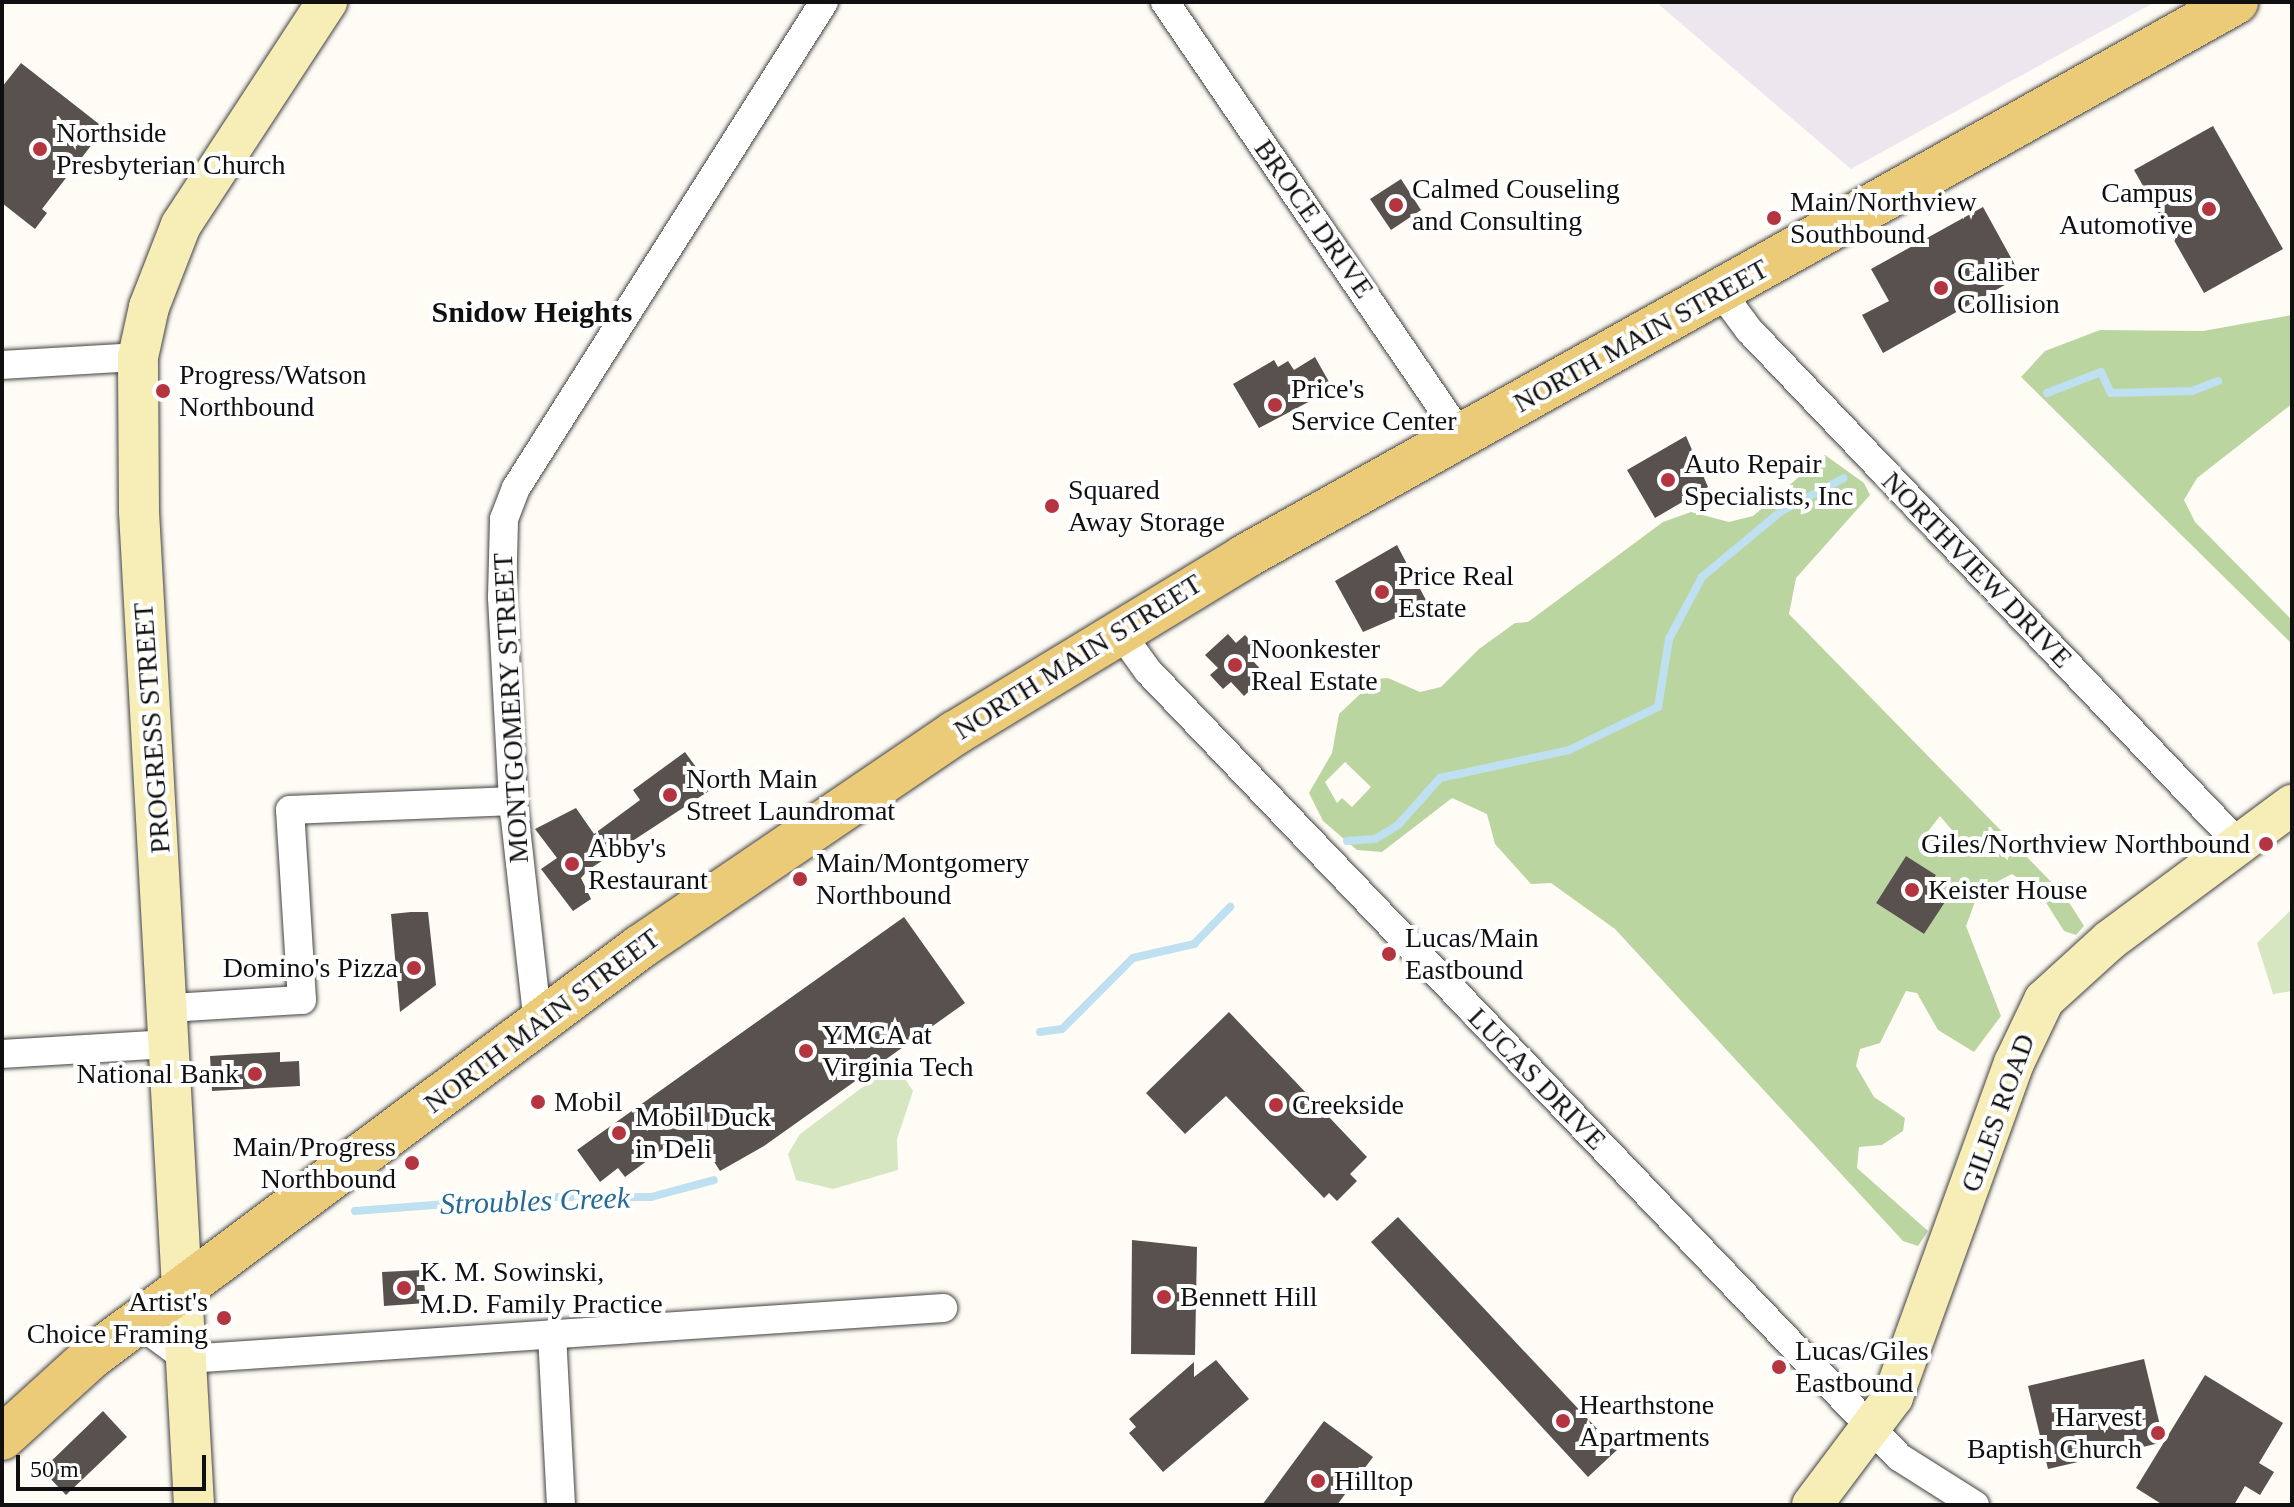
<!DOCTYPE html>
<html>
<head>
<meta charset="utf-8">
<style>
  body { margin:0 }
  #map { position:relative; width:2294px; height:1507px; overflow:hidden; background:#fefcf5; font-family:"Times New Roman",serif }
  div>[style] { position:absolute }
  .industrial>* { inset:0; background:#ece6ee }
  .green>* { inset:0; background:#d6e6c1 }
  .forest>* { inset:0; background:#bbd5a1 }
  .stream>* { height:8px; margin:-4px; padding:0 4px; transform-origin:4px; border-radius:4px; background:#bee0f1 }
  .building>* { inset:0; background:#58514e }
  .roads { filter:drop-shadow(0 0 2px #434343) drop-shadow(0 0 2px #434343) }
  .street>* { height:28px; margin:-14px; padding:0 14px; transform-origin:14px; border-radius:14px; background:#fff }
  .secondary>* { height:40px; margin:-20px; padding:0 20px; transform-origin:20px; border-radius:20px; background:#f7edb6 }
  .primary>* { height:44px; margin:-22px; padding:0 22px; transform-origin:22px; border-radius:22px; background:#ebca78 }
  .dots>* { width:22px; height:22px; translate:-50% -50%; box-sizing:border-box; border:4px solid #fff; border-radius:50% }
  span { translate:-50% -50%; white-space:nowrap; text-align:center; line-height:1.15; -webkit-text-stroke:8px #fff; paint-order:stroke }
  .poi-label { font-size:28px; color:#101010 }
  .left { translate:0 -50%; text-align:left }
  .right { translate:-100% -50%; text-align:right }
  .street-label { font-size:28px; color:#101010 }
  .neighbourhood-label { font-size:30px; color:#101010; font-weight:700 }
  .water-label { font-size:30px; color:#256a97; font-style:italic }
  .frame { position:absolute; inset:0; border:4px solid #101010; pointer-events:none }
  .scale { position:absolute; left:16px; top:1455px; width:190px; height:36px; box-sizing:border-box; border:4px solid #101010; border-top:0; padding-left:10px; font-size:24px; line-height:28px; white-space:nowrap; color:#101010; -webkit-text-stroke:6px #fff; paint-order:stroke }
</style>
</head>
<body>
<div id="map">
  <div class="industrial">
    <i style="clip-path:polygon(1656px 2px,2155px 2px,1851px 169px)"></i>
  </div>
  <div class="green">
    <i style="clip-path:polygon(2292px 909px,2292px 991px,2273px 994px,2257px 943px)"></i>
    <i style="clip-path:polygon(895px 1063px,913px 1091px,897px 1139px,898px 1170px,833px 1189px,796px 1180px,788px 1154px,800px 1134px)"></i>
  </div>
  <div class="forest">
    <i style="clip-path:polygon(2292px 315px,2292px 404px,2197px 478px,2184px 500px,2195px 522px,2292px 620px,2292px 644px,2021px 377px,2045px 351px,2100px 330px,2203px 331px)"></i>
    <i style="clip-path:polygon(evenodd,1825px 455px,1864px 483px,1870px 495px,1796px 578px,1789px 614px,2065px 896px,2084px 926px,2076px 935px,2064px 931px,2040px 893px,2012px 874px,1979px 891px,1966px 926px,2001px 1016px,1974px 1052px,1938px 1030px,1917px 993px,1906px 991px,1880px 1043px,1860px 1049px,1856px 1066px,1874px 1097px,1905px 1118px,1903px 1131px,1882px 1145px,1859px 1147px,1857px 1168px,1928px 1231px,1918px 1246px,1903px 1241px,1615px 929px,1551px 883px,1531px 884px,1495px 844px,1487px 814px,1452px 798px,1382px 852px,1357px 850px,1323px 821px,1309px 793px,1332px 753px,1339px 714px,1376px 679px,1388px 678px,1420px 692px,1441px 687px,1479px 649px,1515px 623px,1528px 622px,1663px 522px,1691px 512px,1729px 522px,1753px 516px,1825px 455px,1345px 762px,1371px 787px,1352px 807px,1342px 798px,1337px 803px,1325px 782px,1345px 762px,1825px 455px,1940px 816px,1963px 843px,1952px 856px,1926px 834px,1940px 816px,1825px 455px,1906px 856px,1936px 875px,1931px 884px,1949px 896px,1924px 934px,1876px 903px,1906px 856px)"></i>
  </div>
  <div class="stream">
    <i style="left:2047px;top:393px;width:58px;rotate:-21.3deg"></i>
    <i style="left:2101px;top:372px;width:23px;rotate:65deg"></i>
    <i style="left:2111px;top:393px;width:81px;rotate:-1.4deg"></i>
    <i style="left:2192px;top:391px;width:28px;rotate:-21deg"></i>
    <i style="left:1347px;top:841px;width:28px;rotate:-4deg"></i>
    <i style="left:1375px;top:839px;width:27px;rotate:-31deg"></i>
    <i style="left:1398px;top:825px;width:63px;rotate:-48.2deg"></i>
    <i style="left:1440px;top:778px;width:132px;rotate:-12.2deg"></i>
    <i style="left:1569px;top:750px;width:99px;rotate:-25.8deg"></i>
    <i style="left:1658px;top:707px;width:69px;rotate:-80.8deg"></i>
    <i style="left:1669px;top:639px;width:70px;rotate:-62deg"></i>
    <i style="left:1702px;top:577px;width:102px;rotate:-39.8deg"></i>
    <i style="left:1780px;top:512px;width:72px;rotate:-28deg"></i>
    <i style="left:1040px;top:1032px;width:22px;rotate:-8deg"></i>
    <i style="left:1062px;top:1029px;width:100px;rotate:-45deg"></i>
    <i style="left:1133px;top:958px;width:63px;rotate:-12.9deg"></i>
    <i style="left:1194px;top:944px;width:52px;rotate:-45.8deg"></i>
    <i style="left:355px;top:1211px;width:187px;rotate:-4.3deg"></i>
    <i style="left:541px;top:1197px;width:110px"></i>
    <i style="left:651px;top:1197px;width:65px;rotate:-15.1deg"></i>
  </div>
  <div class="building">
    <i style="clip-path:polygon(21px 63px,99px 124px,94px 130px,100px 134px,42px 209px,47px 213px,35px 229px,2px 203px,2px 87px)"></i>
    <i style="clip-path:polygon(2213px 126px,2283px 249px,2204px 293px,2134px 170px)"></i>
    <i style="clip-path:polygon(1401px 179px,1421px 210px,1391px 230px,1370px 199px)"></i>
    <i style="clip-path:polygon(1983px 207px,2021px 276px,1883px 353px,1862px 315px,1889px 301px,1871px 269px)"></i>
    <i style="clip-path:polygon(1315px 357px,1333px 389px,1259px 428px,1233px 384px,1274px 360px,1278px 367px,1288px 361px,1294px 370px)"></i>
    <i style="clip-path:polygon(1686px 436px,1708px 487px,1655px 518px,1627px 470px)"></i>
    <i style="clip-path:polygon(1397px 545px,1428px 604px,1363px 632px,1335px 581px)"></i>
    <i style="clip-path:polygon(1228px 634px,1236px 643px,1245px 635px,1262px 652px,1253px 661px,1266px 675px,1244px 696px,1231px 682px,1223px 689px,1210px 675px,1218px 668px,1205px 655px)"></i>
    <i style="clip-path:polygon(685px 752px,712px 789px,588px 870px,581px 878px,591px 899px,573px 911px,541px 869px,557px 858px,535px 829px,576px 808px,594px 834px,640px 800px,633px 790px)"></i>
    <i style="clip-path:polygon(1906px 856px,1936px 875px,1931px 884px,1949px 896px,1924px 934px,1876px 903px)"></i>
    <i style="clip-path:polygon(411px 912px,428px 912px,436px 985px,400px 1012px,391px 914px)"></i>
    <i style="clip-path:polygon(904px 917px,965px 1003px,764px 1146px,720px 1171px,706px 1149px,688px 1161px,674px 1141px,625px 1177px,618px 1168px,600px 1182px,577px 1150px)"></i>
    <i style="clip-path:polygon(1229px 1012px,1367px 1157px,1350px 1174px,1357px 1181px,1337px 1201px,1329px 1193px,1324px 1198px,1226px 1096px,1185px 1134px,1146px 1093px)"></i>
    <i style="clip-path:polygon(280px 1052px,280px 1062px,299px 1061px,300px 1086px,212px 1091px,210px 1056px)"></i>
    <i style="clip-path:polygon(1398px 1217px,1617px 1450px,1588px 1477px,1371px 1242px)"></i>
    <i style="clip-path:polygon(1132px 1240px,1197px 1247px,1195px 1355px,1131px 1354px)"></i>
    <i style="clip-path:polygon(423px 1270px,426px 1303px,384px 1306px,382px 1272px)"></i>
    <i style="clip-path:polygon(2144px 1359px,2164px 1442px,2048px 1469px,2028px 1386px)"></i>
    <i style="clip-path:polygon(1216px 1360px,1249px 1399px,1163px 1472px,1129px 1433px,1136px 1427px,1129px 1419px,1194px 1362px,1194px 1377px)"></i>
    <i style="clip-path:polygon(2205px 1375px,2283px 1423px,2259px 1463px,2274px 1472px,2260px 1495px,2245px 1486px,2234px 1505px,2163px 1505px,2136px 1488px)"></i>
    <i style="clip-path:polygon(103px 1411px,127px 1437px,66px 1495px,42px 1470px)"></i>
    <i style="clip-path:polygon(1324px 1421px,1373px 1457px,1337px 1505px,1262px 1505px)"></i>
  </div>
  <div class="roads">
    <div class="street">
      <i style="left:1165px;top:2px;width:525px;rotate:55.7deg"></i>
      <i style="left:1720px;top:291px;width:49px;rotate:53.4deg"></i>
      <i style="left:1749px;top:330px;width:710px;rotate:46.37deg"></i>
      <i style="left:2px;top:365px;width:136px;rotate:-3.4deg"></i>
      <i style="left:1119px;top:631px;width:49px;rotate:54.1deg"></i>
      <i style="left:1148px;top:671px;width:1087px;rotate:46.3deg"></i>
      <i style="left:1899px;top:1457px;width:90px;rotate:32.3deg"></i>
      <i style="left:170px;top:1008px;width:132px;rotate:-3.5deg"></i>
      <i style="left:302px;top:1000px;width:190px;rotate:-93.6deg"></i>
      <i style="left:290px;top:810px;width:223px;rotate:-2.3deg"></i>
      <i style="left:538px;top:1024px;width:224px;rotate:-96.4deg"></i>
      <i style="left:513px;top:801px;width:204px;rotate:-93.1deg"></i>
      <i style="left:502px;top:597px;width:78px;rotate:-88.5deg"></i>
      <i style="left:504px;top:519px;width:33px;rotate:-69deg"></i>
      <i style="left:516px;top:488px;width:575px;rotate:-57.64deg"></i>
      <i style="left:2px;top:1054px;width:170px;rotate:-3.4deg"></i>
      <i style="left:138px;top:1323px;width:61px;rotate:36.3deg"></i>
      <i style="left:187px;top:1359px;width:758px;rotate:-3.86deg"></i>
      <i style="left:552px;top:1334px;width:171px;rotate:87deg"></i>
    </div>
    <div class="secondary">
      <i style="left:194px;top:1505px;width:996px;rotate:-93.17deg"></i>
      <i style="left:139px;top:511px;width:154px;rotate:-90.4deg"></i>
      <i style="left:138px;top:357px;width:51px;rotate:-77.6deg"></i>
      <i style="left:149px;top:307px;width:88px;rotate:-68.7deg"></i>
      <i style="left:181px;top:225px;width:267px;rotate:-56.8deg"></i>
      <i style="left:1812px;top:1505px;width:135px;rotate:-53.1deg"></i>
      <i style="left:1893px;top:1397px;width:355px;rotate:-70.1deg"></i>
      <i style="left:2014px;top:1063px;width:70px;rotate:-64.5deg"></i>
      <i style="left:2044px;top:1000px;width:89px;rotate:-42.3deg"></i>
      <i style="left:2110px;top:940px;width:227px;rotate:-36.6deg"></i>
    </div>
    <div class="primary">
      <i style="left:2px;top:1438px;width:120px;rotate:-42.3deg"></i>
      <i style="left:91px;top:1357px;width:685px;rotate:-36.75deg"></i>
      <i style="left:640px;top:947px;width:381px;rotate:-34.2deg"></i>
      <i style="left:955px;top:733px;width:338px;rotate:-31.3deg"></i>
      <i style="left:1244px;top:557px;width:1137px;rotate:-29.23deg"></i>
    </div>
  </div>
  <div class="dots">
    <i style="left:40px;top:149px;background:#b43540"></i>
    <i style="left:1396px;top:205px;background:#b43540"></i>
    <i style="left:2209px;top:209px;background:#b43540"></i>
    <i style="left:1774px;top:218px;background:#b43540"></i>
    <i style="left:1941px;top:288px;background:#b43540"></i>
    <i style="left:163px;top:391px;background:#b43540"></i>
    <i style="left:1275px;top:405px;background:#b43540"></i>
    <i style="left:1668px;top:480px;background:#b43540"></i>
    <i style="left:1052px;top:506px;background:#b43540"></i>
    <i style="left:1382px;top:592px;background:#b43540"></i>
    <i style="left:1235px;top:665px;background:#b43540"></i>
    <i style="left:670px;top:795px;background:#b43540"></i>
    <i style="left:2266px;top:844px;background:#b43540"></i>
    <i style="left:572px;top:864px;background:#b43540"></i>
    <i style="left:800px;top:879px;background:#b43540"></i>
    <i style="left:1912px;top:890px;background:#b43540"></i>
    <i style="left:1389px;top:954px;background:#b43540"></i>
    <i style="left:414px;top:968px;background:#b43540"></i>
    <i style="left:806px;top:1051px;background:#b43540"></i>
    <i style="left:255px;top:1074px;background:#b43540"></i>
    <i style="left:538px;top:1102px;background:#b43540"></i>
    <i style="left:1276px;top:1105px;background:#b43540"></i>
    <i style="left:619px;top:1133px;background:#b43540"></i>
    <i style="left:412px;top:1163px;background:#b43540"></i>
    <i style="left:404px;top:1288px;background:#b43540"></i>
    <i style="left:1164px;top:1297px;background:#b43540"></i>
    <i style="left:224px;top:1318px;background:#b43540"></i>
    <i style="left:1779px;top:1367px;background:#b43540"></i>
    <i style="left:1563px;top:1421px;background:#b43540"></i>
    <i style="left:2158px;top:1433px;background:#b43540"></i>
    <i style="left:1318px;top:1481px;background:#b43540"></i>
  </div>
  <div class="poi-label">
    <span class="left" style="left:56px;top:149px">Northside<br>Presbyterian Church</span>
    <span class="left" style="left:1412px;top:205px">Calmed Couseling<br>and Consulting</span>
    <span class="right" style="left:2193px;top:209px">Campus<br>Automotive</span>
    <span class="left" style="left:1790px;top:218px">Main/Northview<br>Southbound</span>
    <span class="left" style="left:1957px;top:288px">Caliber<br>Collision</span>
    <span class="left" style="left:179px;top:391px">Progress/Watson<br>Northbound</span>
    <span class="left" style="left:1291px;top:405px">Price's<br>Service Center</span>
    <span class="left" style="left:1684px;top:480px">Auto Repair<br>Specialists, Inc</span>
    <span class="left" style="left:1068px;top:506px">Squared<br>Away Storage</span>
    <span class="left" style="left:1398px;top:592px">Price Real<br>Estate</span>
    <span class="left" style="left:1251px;top:665px">Noonkester<br>Real Estate</span>
    <span class="left" style="left:686px;top:795px">North Main<br>Street Laundromat</span>
    <span class="right" style="left:2250px;top:844px">Giles/Northview Northbound</span>
    <span class="left" style="left:588px;top:864px">Abby's<br>Restaurant</span>
    <span class="left" style="left:816px;top:879px">Main/Montgomery<br>Northbound</span>
    <span class="left" style="left:1928px;top:890px">Keister House</span>
    <span class="left" style="left:1405px;top:954px">Lucas/Main<br>Eastbound</span>
    <span class="right" style="left:398px;top:968px">Domino's Pizza</span>
    <span class="left" style="left:822px;top:1051px">YMCA at<br>Virginia Tech</span>
    <span class="right" style="left:239px;top:1074px">National Bank</span>
    <span class="left" style="left:554px;top:1102px">Mobil</span>
    <span class="left" style="left:1292px;top:1105px">Creekside</span>
    <span class="left" style="left:635px;top:1133px">Mobil Duck<br>in Deli</span>
    <span class="right" style="left:396px;top:1163px">Main/Progress<br>Northbound</span>
    <span class="left" style="left:420px;top:1288px">K. M. Sowinski,<br>M.D. Family Practice</span>
    <span class="left" style="left:1180px;top:1297px">Bennett Hill</span>
    <span class="right" style="left:208px;top:1318px">Artist's<br>Choice Framing</span>
    <span class="left" style="left:1795px;top:1367px">Lucas/Giles<br>Eastbound</span>
    <span class="left" style="left:1579px;top:1421px">Hearthstone<br>Apartments</span>
    <span class="right" style="left:2142px;top:1433px">Harvest<br>Baptish Church</span>
    <span class="left" style="left:1334px;top:1481px">Hilltop</span>
  </div>
  <div class="street-label">
    <span style="left:1314px;top:219px;rotate:55deg">BROCE DRIVE</span>
    <span style="left:1641px;top:336px;rotate:-29deg">NORTH MAIN STREET</span>
    <span style="left:1977px;top:570px;rotate:46deg">NORTHVIEW DRIVE</span>
    <span style="left:1078px;top:657px;rotate:-32deg">NORTH MAIN STREET</span>
    <span style="left:511px;top:708px;rotate:-93deg">MONTGOMERY STREET</span>
    <span style="left:152px;top:728px;rotate:-94deg">PROGRESS STREET</span>
    <span style="left:542px;top:1021px;rotate:-37deg">NORTH MAIN STREET</span>
    <span style="left:1537px;top:1079px;rotate:46deg">LUCAS DRIVE</span>
    <span style="left:1998px;top:1113px;rotate:-70deg">GILES ROAD</span>
  </div>
  <div class="neighbourhood-label">
    <span style="left:532px;top:312px">Snidow Heights</span>
  </div>
  <div class="water-label">
    <span style="left:535px;top:1201px;rotate:-2deg">Stroubles Creek</span>
  </div>
  <div class="frame"></div>
  <div class="scale">50 m</div>
</div>
</body>
</html>
